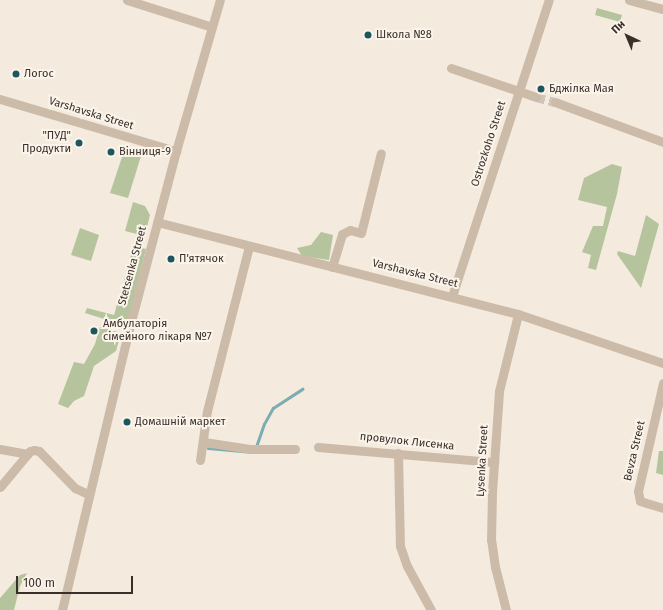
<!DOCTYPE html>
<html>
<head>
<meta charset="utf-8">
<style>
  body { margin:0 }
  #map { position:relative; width:663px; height:610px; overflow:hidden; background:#f4ebde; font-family:"Fira Sans",sans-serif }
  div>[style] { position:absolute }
  .green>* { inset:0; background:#b5c49d }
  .stream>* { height:2.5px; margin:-1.25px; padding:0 1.25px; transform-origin:1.25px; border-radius:1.25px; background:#7cadb2 }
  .minor-tunnel>* { height:9px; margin-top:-4.5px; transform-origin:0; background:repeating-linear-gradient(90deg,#cfc5ba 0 9px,transparent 0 13.5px) }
  .minor>* { height:9px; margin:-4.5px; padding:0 4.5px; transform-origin:4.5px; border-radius:4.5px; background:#cdbba9 }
  .dots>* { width:11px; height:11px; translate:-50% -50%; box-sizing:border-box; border:2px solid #fbf4eb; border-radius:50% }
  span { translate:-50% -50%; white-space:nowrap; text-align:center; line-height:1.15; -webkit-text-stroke:4px #fbf4eb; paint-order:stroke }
  .poi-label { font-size:11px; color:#3a2f29 }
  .left { translate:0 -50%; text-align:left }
  .right { translate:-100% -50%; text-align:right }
  .street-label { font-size:11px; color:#3a2f29 }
  .north { position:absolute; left:607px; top:16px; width:40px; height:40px; -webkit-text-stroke:3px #fbf4eb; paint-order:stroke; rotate:316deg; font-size:11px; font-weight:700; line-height:16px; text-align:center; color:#3a2f29 }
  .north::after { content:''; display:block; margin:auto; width:14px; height:18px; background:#3a2f29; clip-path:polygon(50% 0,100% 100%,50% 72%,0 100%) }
  .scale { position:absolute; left:16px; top:576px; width:117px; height:18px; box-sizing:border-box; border:2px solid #3a2f29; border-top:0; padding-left:5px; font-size:12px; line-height:14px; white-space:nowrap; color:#3a2f29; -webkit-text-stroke:3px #fbf4eb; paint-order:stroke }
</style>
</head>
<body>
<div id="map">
  <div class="green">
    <i style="clip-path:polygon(597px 8px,622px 15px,620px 22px,595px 15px)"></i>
    <i style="clip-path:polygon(124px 151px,141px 156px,128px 198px,110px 193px)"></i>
    <i style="clip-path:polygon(612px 164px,622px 167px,617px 194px,596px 270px,588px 268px,591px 255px,582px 252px,593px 226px,603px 226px,607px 207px,578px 200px,584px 178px)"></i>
    <i style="clip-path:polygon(133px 202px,145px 206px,150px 215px,142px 248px,146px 249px,127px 326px,85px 313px,87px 308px,114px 315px,137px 234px,125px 231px)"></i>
    <i style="clip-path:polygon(646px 215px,659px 224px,641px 288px,617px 254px,618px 251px,635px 256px)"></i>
    <i style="clip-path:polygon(80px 228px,99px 235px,91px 261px,71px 255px)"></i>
    <i style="clip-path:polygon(321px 232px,333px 235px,329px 260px,302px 256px,297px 248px,311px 245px)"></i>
    <i style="clip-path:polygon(100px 327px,121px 333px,116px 351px,94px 366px,84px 396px,74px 401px,68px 408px,58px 404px,74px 362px,84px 364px,95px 344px)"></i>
    <i style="clip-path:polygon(659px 451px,663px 451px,663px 475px,656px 473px)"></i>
    <i style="clip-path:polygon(27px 573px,20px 586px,14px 610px,0 610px,0 598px,20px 575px)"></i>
  </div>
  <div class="stream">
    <i style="left:256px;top:447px;width:24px;rotate:-71deg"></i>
    <i style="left:264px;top:424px;width:18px;rotate:-61deg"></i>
    <i style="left:273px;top:408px;width:35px;rotate:-33deg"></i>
    <i style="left:208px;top:448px;width:45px;rotate:5.1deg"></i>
  </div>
  <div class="minor-tunnel">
    <i style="left:536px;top:97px;width:20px;rotate:15deg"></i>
  </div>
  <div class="minor">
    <i style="left:127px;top:0;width:89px;rotate:17.6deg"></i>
    <i style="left:629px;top:0;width:35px;rotate:15deg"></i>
    <i style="left:451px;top:68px;width:90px;rotate:18.8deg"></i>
    <i style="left:0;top:99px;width:184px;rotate:16.5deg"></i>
    <i style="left:555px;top:102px;width:115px;rotate:20.3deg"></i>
    <i style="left:157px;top:222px;width:373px;rotate:14.3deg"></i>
    <i style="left:518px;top:314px;width:153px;rotate:18.7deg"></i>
    <i style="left:332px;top:267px;width:34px;rotate:-73deg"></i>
    <i style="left:342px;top:234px;width:9px;rotate:-27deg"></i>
    <i style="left:350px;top:230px;width:11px;rotate:15deg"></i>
    <i style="left:361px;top:233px;width:82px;rotate:-76deg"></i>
    <i style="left:452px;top:296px;width:311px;rotate:-71.9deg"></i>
    <i style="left:663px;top:383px;width:111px;rotate:103deg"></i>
    <i style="left:638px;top:491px;width:10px;rotate:79deg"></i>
    <i style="left:640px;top:501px;width:24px;rotate:17deg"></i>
    <i style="left:204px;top:442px;width:48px;rotate:8.5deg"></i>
    <i style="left:251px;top:449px;width:44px"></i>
    <i style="left:318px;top:447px;width:177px;rotate:4.9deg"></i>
    <i style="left:0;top:449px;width:28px;rotate:10deg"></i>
    <i style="left:398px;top:453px;width:93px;rotate:88.8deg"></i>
    <i style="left:400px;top:546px;width:21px;rotate:71deg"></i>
    <i style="left:407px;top:566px;width:50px;rotate:61.4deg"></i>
    <i style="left:200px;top:460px;width:49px;rotate:-81.9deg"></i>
    <i style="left:207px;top:411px;width:170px;rotate:-75.7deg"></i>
    <i style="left:0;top:487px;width:47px;rotate:-50.2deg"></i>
    <i style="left:30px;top:451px;width:4px;rotate:-14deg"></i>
    <i style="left:34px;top:450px;width:5px;rotate:11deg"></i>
    <i style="left:39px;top:451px;width:52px;rotate:45.8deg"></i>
    <i style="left:75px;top:488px;width:14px;rotate:25deg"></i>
    <i style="left:62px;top:610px;width:289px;rotate:-76.6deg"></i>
    <i style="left:129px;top:329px;width:184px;rotate:-75.2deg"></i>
    <i style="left:176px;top:151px;width:157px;rotate:-73.8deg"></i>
    <i style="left:506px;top:610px;width:44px;rotate:-104.3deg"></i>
    <i style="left:495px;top:567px;width:27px;rotate:-98deg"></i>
    <i style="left:491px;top:540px;width:48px;rotate:-88.8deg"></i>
    <i style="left:492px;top:492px;width:101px;rotate:-86deg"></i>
    <i style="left:499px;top:391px;width:79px;rotate:-76.1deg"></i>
  </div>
  <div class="dots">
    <i style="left:368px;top:35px;background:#1d565d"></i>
    <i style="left:16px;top:74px;background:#1d565d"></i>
    <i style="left:541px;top:89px;background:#1d565d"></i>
    <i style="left:79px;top:143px;background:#1d565d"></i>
    <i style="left:111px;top:152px;background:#1d565d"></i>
    <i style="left:171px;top:259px;background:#1d565d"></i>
    <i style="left:94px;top:331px;background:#1d565d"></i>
    <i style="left:127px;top:422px;background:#1d565d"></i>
  </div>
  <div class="poi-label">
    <span class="left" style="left:376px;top:35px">Школа №8</span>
    <span class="left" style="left:24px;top:74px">Логос</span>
    <span class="left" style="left:549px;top:89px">Бджілка Мая</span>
    <span class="right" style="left:71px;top:143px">"ПУД"<br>Продукти</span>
    <span class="left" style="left:119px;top:152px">Вінниця-9</span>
    <span class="left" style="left:179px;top:259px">П'ятячок</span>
    <span class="left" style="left:103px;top:331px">Амбулаторія<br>сімейного лікаря №7</span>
    <span class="left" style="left:135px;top:422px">Домашній маркет</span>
  </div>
  <div class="street-label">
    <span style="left:91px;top:114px;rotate:17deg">Varshavska Street</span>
    <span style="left:489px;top:144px;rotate:-72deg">Ostrozkoho Street</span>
    <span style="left:133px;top:266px;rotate:-75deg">Stetsenka Street</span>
    <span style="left:415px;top:274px;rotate:14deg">Varshavska Street</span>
    <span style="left:407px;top:442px;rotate:6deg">провулок Лисенка</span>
    <span style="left:635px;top:451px;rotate:-77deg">Bevza Street</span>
    <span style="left:483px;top:461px;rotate:-87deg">Lysenka Street</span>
  </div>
  <div class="north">Пн</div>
  <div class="scale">100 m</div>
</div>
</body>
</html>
